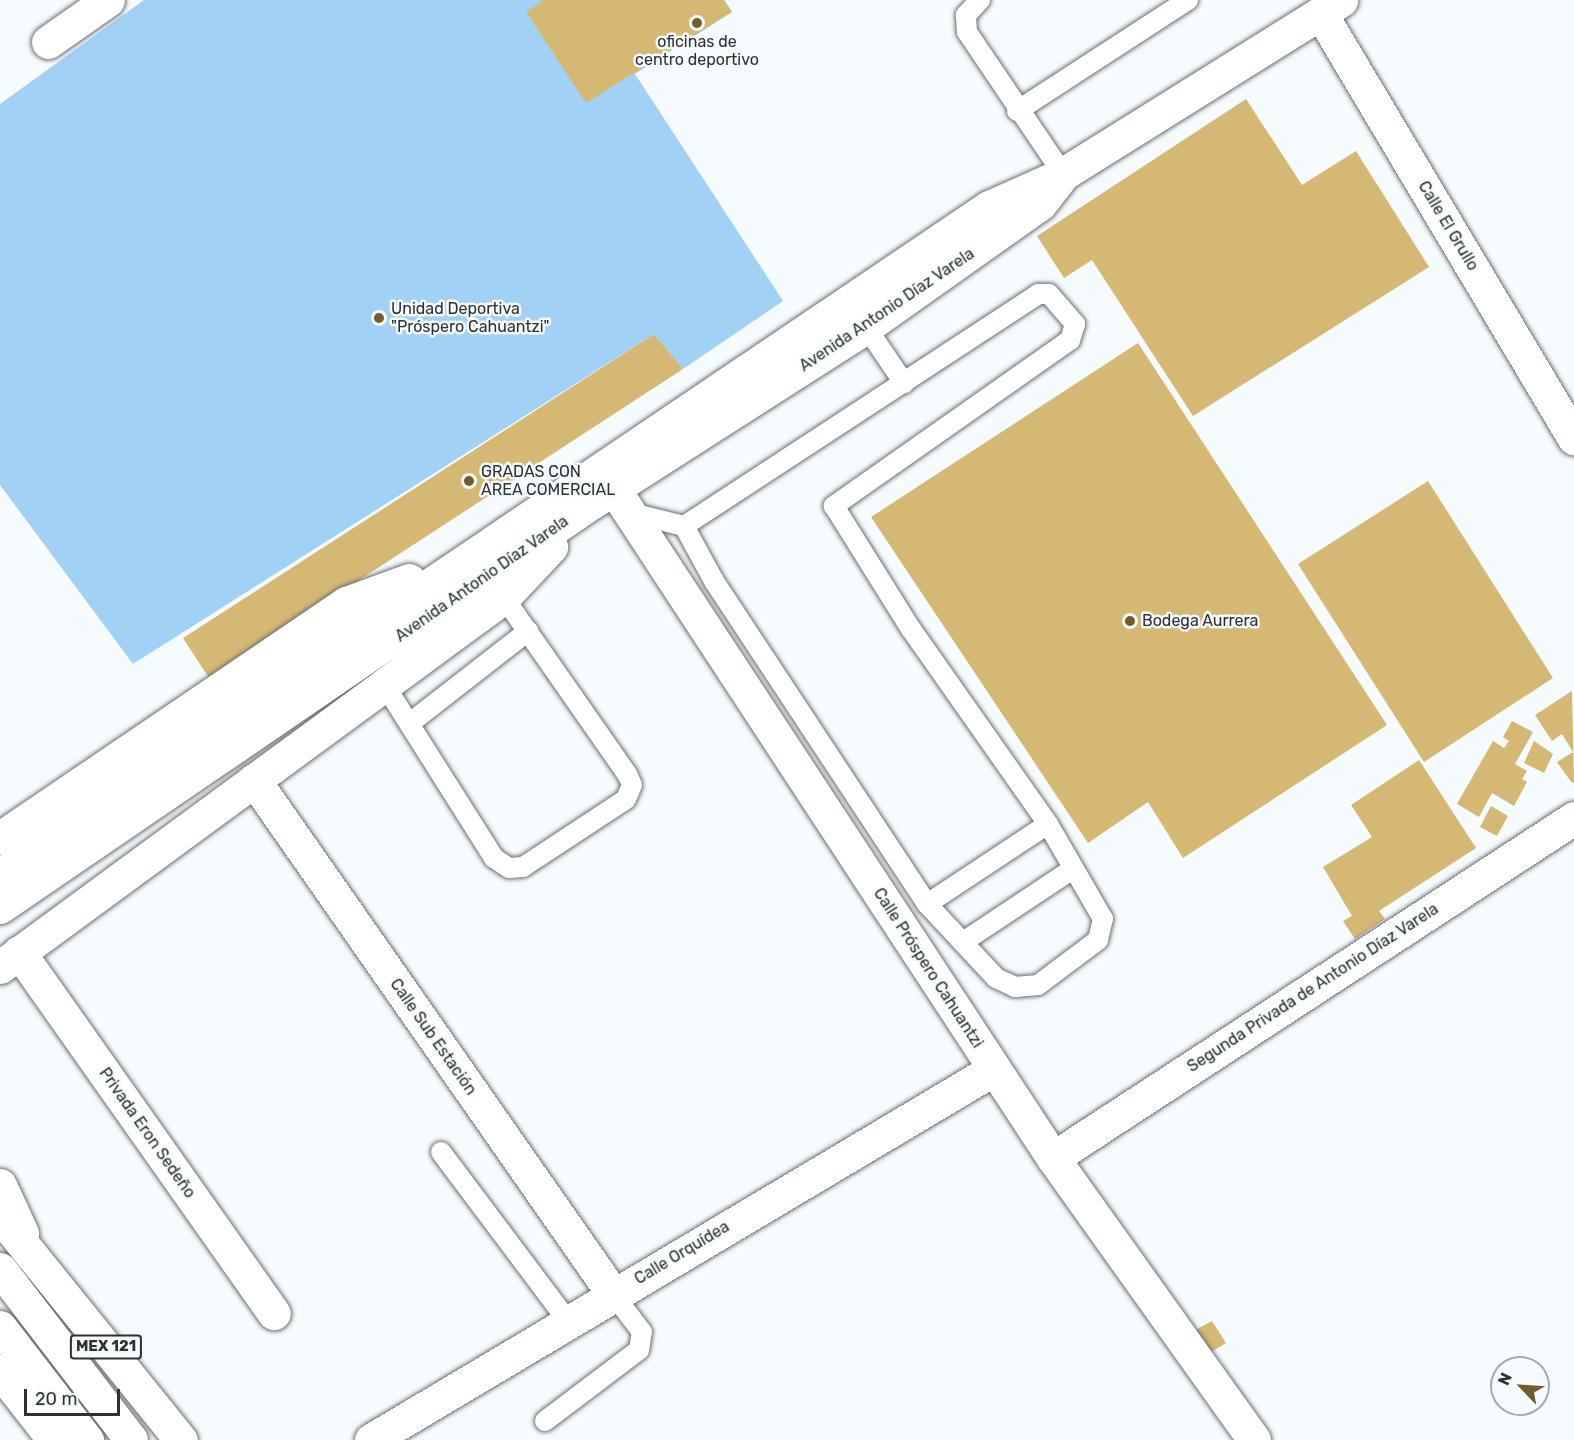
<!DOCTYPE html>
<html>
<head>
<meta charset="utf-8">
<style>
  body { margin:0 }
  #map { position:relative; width:1574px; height:1440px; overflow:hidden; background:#f6fbfe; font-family:Rubik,sans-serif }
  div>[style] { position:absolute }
  .green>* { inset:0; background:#a1d2f5 }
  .building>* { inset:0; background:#d5b873 }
  .roads { filter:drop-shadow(0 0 2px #6b6e71) drop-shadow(0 0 2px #6b6e71) }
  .lane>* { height:20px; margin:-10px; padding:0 10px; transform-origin:10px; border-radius:10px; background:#fff }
  .street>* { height:33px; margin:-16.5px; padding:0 16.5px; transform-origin:16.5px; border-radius:16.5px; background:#fff }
  .primary>* { height:33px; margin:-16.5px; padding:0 16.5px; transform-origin:16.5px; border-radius:16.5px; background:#fff }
  .dots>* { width:16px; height:16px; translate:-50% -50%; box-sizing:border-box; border:3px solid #f6fbfe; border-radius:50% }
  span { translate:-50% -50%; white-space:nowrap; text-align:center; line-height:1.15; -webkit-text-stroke:5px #f6fbfe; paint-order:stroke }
  .shield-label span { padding:2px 4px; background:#f6fbfe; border:2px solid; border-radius:4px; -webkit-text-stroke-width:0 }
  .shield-label { font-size:15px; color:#2e3031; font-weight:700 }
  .poi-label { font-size:16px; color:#2e3031 }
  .left { translate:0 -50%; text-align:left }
  .street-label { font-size:16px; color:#2e3031 }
  .north { position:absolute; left:1490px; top:1356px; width:60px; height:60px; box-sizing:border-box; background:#f6fbfe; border:2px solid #a6aaac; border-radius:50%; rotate:295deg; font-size:16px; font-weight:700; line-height:24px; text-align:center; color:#2e3031 }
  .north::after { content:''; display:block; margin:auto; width:21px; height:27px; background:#715d2b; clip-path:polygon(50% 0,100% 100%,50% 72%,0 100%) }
  .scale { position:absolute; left:24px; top:1389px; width:96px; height:27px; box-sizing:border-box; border:3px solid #2e3031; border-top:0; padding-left:8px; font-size:18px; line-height:21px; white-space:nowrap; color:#2e3031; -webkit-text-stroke:4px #f6fbfe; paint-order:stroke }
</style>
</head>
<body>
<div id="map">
  <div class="green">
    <i style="clip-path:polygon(144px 0,724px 0,732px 12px,635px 74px,783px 301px,683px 369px,654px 334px,133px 664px,0 485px,0 104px)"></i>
  </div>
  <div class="building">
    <i style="clip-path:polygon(544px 0,724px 0,732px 12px,586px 103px,526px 12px)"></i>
    <i style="clip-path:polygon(1246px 99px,1302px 185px,1356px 151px,1429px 267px,1193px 416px,1092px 260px,1064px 278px,1037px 236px)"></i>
    <i style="clip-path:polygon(654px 334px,683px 369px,209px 678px,183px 638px)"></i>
    <i style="clip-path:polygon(1138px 343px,1387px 725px,1183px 858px,1148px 802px,1088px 843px,871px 517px)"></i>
    <i style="clip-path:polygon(1428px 481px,1553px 678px,1424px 762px,1298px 564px)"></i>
    <i style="clip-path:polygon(1572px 691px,1574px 782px,1572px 783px,1557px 762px,1573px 752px,1562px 734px,1552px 741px,1535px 715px)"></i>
    <i style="clip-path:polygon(1512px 721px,1533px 732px,1515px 764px,1527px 771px,1522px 779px,1527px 782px,1514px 806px,1492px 793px,1479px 817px,1457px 804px,1493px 741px,1504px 748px,1509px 741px,1503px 737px)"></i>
    <i style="clip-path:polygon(1534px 741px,1553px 754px,1544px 773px,1524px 763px)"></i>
    <i style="clip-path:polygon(1419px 760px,1476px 848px,1379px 911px,1385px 919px,1355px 939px,1343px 921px,1352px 916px,1323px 867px,1372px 837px,1351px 805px)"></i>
    <i style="clip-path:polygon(1491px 806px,1508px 816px,1497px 836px,1480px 827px)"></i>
    <i style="clip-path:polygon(1212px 1321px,1226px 1343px,1206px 1355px,1192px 1332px)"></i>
  </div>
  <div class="roads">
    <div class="lane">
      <i style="left:980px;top:0;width:21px;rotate:133deg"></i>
      <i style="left:966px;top:15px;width:17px;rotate:87deg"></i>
      <i style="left:967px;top:32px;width:171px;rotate:55.9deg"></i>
      <i style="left:1017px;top:111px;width:204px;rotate:-33deg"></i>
      <i style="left:866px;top:327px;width:68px;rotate:55.8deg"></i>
      <i style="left:628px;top:512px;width:58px;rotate:14deg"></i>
      <i style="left:684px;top:526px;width:423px;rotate:-33.2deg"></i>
      <i style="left:1038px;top:294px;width:11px"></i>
      <i style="left:1049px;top:294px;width:40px;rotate:49deg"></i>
      <i style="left:1075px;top:324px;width:17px;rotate:107deg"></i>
      <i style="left:1070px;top:340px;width:289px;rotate:144.9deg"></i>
      <i style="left:834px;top:506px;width:145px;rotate:58deg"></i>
      <i style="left:911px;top:629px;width:238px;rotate:54.9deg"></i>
      <i style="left:1048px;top:824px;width:145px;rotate:146.5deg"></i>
      <i style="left:927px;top:904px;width:387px;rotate:-123.4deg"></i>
      <i style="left:714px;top:581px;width:63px;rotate:-118.6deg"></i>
      <i style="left:384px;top:684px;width:206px;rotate:57.7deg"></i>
      <i style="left:494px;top:858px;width:18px;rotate:34deg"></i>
      <i style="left:509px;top:868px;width:14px;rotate:-4deg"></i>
      <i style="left:523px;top:867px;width:123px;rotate:-33.4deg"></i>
      <i style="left:626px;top:799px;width:15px;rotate:-67deg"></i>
      <i style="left:632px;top:785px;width:12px;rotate:-114deg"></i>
      <i style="left:627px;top:774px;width:226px;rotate:-124.9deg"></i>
      <i style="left:410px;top:723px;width:150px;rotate:-37.9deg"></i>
      <i style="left:927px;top:904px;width:101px;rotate:47deg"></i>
      <i style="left:996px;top:978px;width:21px;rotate:25deg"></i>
      <i style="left:1015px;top:987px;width:23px;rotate:-5deg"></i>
      <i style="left:1038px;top:985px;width:75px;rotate:-36.9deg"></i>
      <i style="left:1098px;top:940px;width:22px;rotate:-77deg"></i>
      <i style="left:1103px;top:919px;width:110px;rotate:-120.1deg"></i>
      <i style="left:963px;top:942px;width:132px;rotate:-33.6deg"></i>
      <i style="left:441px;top:1152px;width:210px;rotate:53.1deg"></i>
      <i style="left:545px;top:1421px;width:118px;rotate:-37.1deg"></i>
      <i style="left:639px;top:1350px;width:18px;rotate:-81deg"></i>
      <i style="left:642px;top:1332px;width:48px;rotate:-127.3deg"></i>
    </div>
    <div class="street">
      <i style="left:1321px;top:14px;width:494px;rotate:59.2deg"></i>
      <i style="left:48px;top:42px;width:73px;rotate:-35deg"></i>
      <i style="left:614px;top:489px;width:800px;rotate:56.73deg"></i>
      <i style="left:1053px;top:1158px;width:346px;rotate:54.5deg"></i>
      <i style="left:254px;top:780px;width:627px;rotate:55.07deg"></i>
      <i style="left:19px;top:952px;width:442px;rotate:54.8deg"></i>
      <i style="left:1053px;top:1158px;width:622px;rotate:-33.13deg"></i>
      <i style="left:371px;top:1440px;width:725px;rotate:-30.77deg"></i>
    </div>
    <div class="primary">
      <i style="left:0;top:838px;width:418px;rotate:-34.2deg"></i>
      <i style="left:346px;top:603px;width:67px;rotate:-20.1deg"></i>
      <i style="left:0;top:875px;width:1193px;rotate:-34.04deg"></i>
      <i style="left:989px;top:207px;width:81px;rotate:-24deg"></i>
      <i style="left:1063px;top:174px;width:328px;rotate:-32deg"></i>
      <i style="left:0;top:907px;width:716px;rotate:-34.36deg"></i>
      <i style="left:591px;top:503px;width:326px;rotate:-32.6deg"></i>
      <i style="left:866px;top:327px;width:213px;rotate:-35.3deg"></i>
      <i style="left:1040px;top:204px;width:31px;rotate:-52deg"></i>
      <i style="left:0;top:967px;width:625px;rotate:-36.28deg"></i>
      <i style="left:504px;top:597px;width:69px;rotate:-46.8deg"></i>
      <i style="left:0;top:1185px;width:53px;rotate:65.4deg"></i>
      <i style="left:0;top:1216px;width:288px;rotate:51.1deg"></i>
      <i style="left:0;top:1269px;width:215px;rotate:52.5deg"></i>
      <i style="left:0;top:1327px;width:143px;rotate:52.4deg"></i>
      <i style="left:0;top:1371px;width:88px;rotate:52deg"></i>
    </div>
  </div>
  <div class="dots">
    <i style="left:697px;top:23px;background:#715d2b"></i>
    <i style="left:379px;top:318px;background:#715d2b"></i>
    <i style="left:469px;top:481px;background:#715d2b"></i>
    <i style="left:1130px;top:621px;background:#715d2b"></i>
  </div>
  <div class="shield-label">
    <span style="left:106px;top:1347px">MEX 121</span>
  </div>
  <div class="poi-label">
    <span style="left:697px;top:51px">oficinas de<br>centro deportivo</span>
    <span class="left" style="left:391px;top:318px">Unidad Deportiva<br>"Próspero Cahuantzi"</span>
    <span class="left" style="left:481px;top:481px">GRADAS CON<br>AREA COMERCIAL</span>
    <span class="left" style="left:1142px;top:621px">Bodega Aurrera</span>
  </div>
  <div class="street-label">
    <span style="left:1448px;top:226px;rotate:59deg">Calle El Grullo</span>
    <span style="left:887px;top:310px;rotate:-34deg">Avenida Antonio Díaz Varela</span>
    <span style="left:482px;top:579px;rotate:-35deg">Avenida Antonio Díaz Varela</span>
    <span style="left:928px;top:968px;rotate:57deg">Calle Próspero Cahuantzi</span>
    <span style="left:1313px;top:988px;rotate:-33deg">Segunda Privada de Antonio Díaz Varela</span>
    <span style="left:433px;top:1037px;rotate:55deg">Calle Sub Estación</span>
    <span style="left:147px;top:1133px;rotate:55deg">Privada Eron Sedeño</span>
    <span style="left:682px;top:1253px;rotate:-31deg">Calle Orquídea</span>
  </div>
  <div class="north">N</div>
  <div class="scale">20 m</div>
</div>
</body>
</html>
